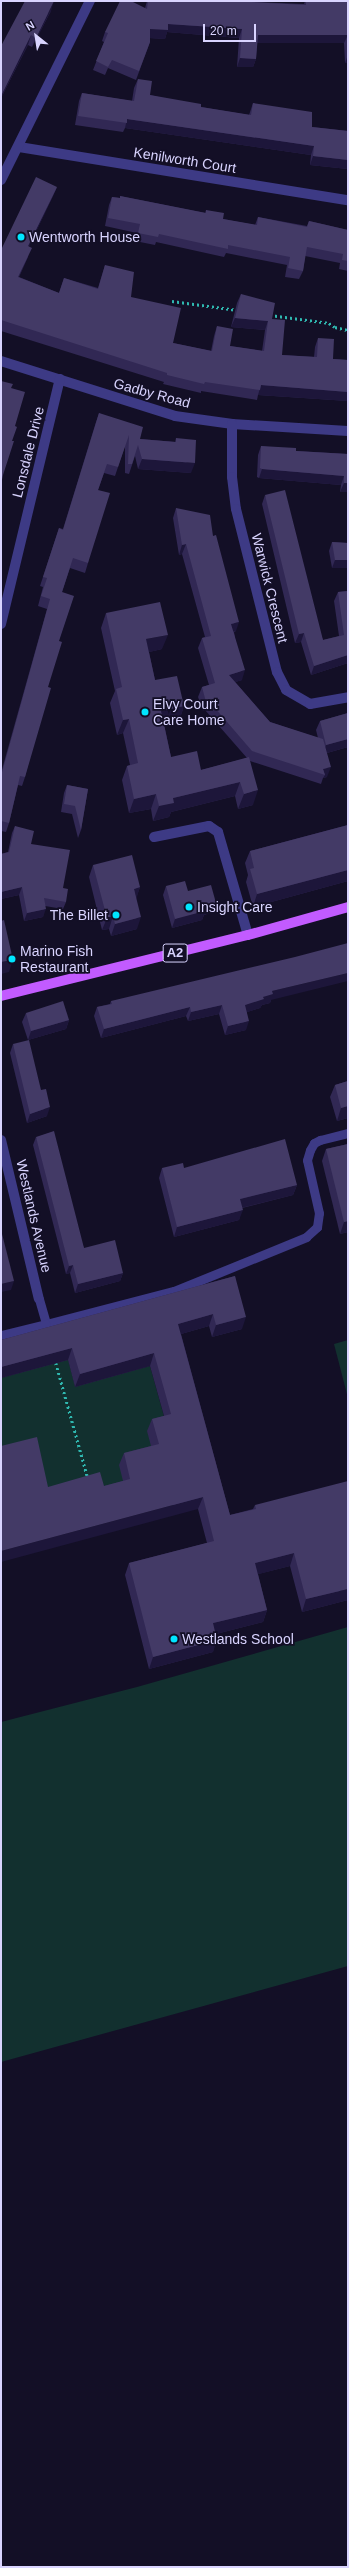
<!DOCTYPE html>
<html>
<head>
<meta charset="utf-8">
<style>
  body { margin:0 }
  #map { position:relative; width:349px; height:2568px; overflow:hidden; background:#130f26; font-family:Arial,sans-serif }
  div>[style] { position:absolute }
  .green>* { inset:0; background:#12302f }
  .path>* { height:2.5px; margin-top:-1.25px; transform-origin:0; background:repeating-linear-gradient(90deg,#2fb8b0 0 2px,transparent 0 5px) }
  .lane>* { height:9px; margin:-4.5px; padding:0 4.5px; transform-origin:4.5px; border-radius:4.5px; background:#3d3a85 }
  .street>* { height:10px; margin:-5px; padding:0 5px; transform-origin:5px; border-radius:5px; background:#3d3a85 }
  .primary>* { height:10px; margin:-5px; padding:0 5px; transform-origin:5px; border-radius:5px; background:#c25bff }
  .wall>* { inset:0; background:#312854 }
  .shaded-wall>* { inset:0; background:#1d163a }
  .building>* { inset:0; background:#433a66 }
  .dots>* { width:11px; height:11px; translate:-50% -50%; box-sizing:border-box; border:2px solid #130f26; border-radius:50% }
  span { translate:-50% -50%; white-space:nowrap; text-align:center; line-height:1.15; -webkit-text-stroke:3.5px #130f26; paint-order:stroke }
  .shield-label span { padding:1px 3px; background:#130f26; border:1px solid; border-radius:3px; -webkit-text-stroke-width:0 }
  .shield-label { font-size:13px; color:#d9d4ff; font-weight:700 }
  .street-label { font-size:14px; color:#d9d4ff }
  .poi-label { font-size:14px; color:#d9d4ff }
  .left { translate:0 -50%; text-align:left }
  .right { translate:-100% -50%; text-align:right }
  .frame { position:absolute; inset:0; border:2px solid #d9d4ff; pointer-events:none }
  .north { position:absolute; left:16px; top:16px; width:40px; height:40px; -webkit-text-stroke:3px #130f26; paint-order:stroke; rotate:330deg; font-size:11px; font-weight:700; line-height:16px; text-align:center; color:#d9d4ff }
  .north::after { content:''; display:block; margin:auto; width:14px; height:18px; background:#d9d4ff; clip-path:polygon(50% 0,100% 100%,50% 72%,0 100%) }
  .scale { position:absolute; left:203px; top:24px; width:53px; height:18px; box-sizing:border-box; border:2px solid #d9d4ff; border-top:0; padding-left:5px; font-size:12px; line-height:14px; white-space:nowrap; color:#d9d4ff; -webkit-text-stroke:3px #130f26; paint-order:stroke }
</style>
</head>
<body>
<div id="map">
  <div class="green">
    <i style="clip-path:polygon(348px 1340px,348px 1398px,334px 1344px)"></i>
    <i style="clip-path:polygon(68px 1359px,75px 1386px,150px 1366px,185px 1492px,1px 1502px,1px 1378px)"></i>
    <i style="clip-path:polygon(348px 1627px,348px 1966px,1px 2062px,1px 1722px,137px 1687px)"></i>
  </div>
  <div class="path">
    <i style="left:172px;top:301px;width:66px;rotate:7.9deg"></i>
    <i style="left:270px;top:315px;width:60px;rotate:7.7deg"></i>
    <i style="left:329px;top:323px;width:7px;rotate:34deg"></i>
    <i style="left:335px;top:327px;width:13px;rotate:13deg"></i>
    <i style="left:56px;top:1363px;width:119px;rotate:74.5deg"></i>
  </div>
  <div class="lane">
    <i style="left:39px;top:1299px;width:26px;rotate:74deg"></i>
    <i style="left:46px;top:1324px;width:132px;rotate:-14.5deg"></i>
    <i style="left:174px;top:1291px;width:143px;rotate:-22.2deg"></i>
    <i style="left:306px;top:1237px;width:15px;rotate:-42deg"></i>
    <i style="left:317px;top:1227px;width:14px;rotate:-82deg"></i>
    <i style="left:319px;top:1213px;width:54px;rotate:-102.8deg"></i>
    <i style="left:307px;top:1160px;width:10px;rotate:-73deg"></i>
    <i style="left:310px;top:1150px;width:8px;rotate:-60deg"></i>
    <i style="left:314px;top:1143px;width:7px;rotate:-27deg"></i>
    <i style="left:320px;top:1140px;width:29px;rotate:-14deg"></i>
    <i style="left:1px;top:1335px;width:46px;rotate:-13.7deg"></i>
  </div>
  <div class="street">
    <i style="left:19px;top:147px;width:333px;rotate:9.2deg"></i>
    <i style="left:1px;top:180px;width:200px;rotate:-63.6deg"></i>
    <i style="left:1px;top:361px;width:182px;rotate:17.5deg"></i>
    <i style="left:175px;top:416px;width:58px;rotate:8deg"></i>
    <i style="left:232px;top:424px;width:116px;rotate:3.5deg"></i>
    <i style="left:232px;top:424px;width:53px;rotate:90deg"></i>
    <i style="left:232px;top:477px;width:32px;rotate:83deg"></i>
    <i style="left:236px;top:509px;width:168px;rotate:75.9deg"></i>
    <i style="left:277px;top:672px;width:20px;rotate:63deg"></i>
    <i style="left:286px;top:690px;width:28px;rotate:30deg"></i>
    <i style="left:310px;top:704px;width:39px;rotate:-10deg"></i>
    <i style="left:1px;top:624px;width:252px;rotate:-76.5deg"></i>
    <i style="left:154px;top:837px;width:56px;rotate:-11.3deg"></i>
    <i style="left:209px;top:826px;width:11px;rotate:34deg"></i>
    <i style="left:218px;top:832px;width:107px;rotate:73.8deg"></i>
    <i style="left:1px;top:1140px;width:163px;rotate:76.6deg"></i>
  </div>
  <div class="primary">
    <i style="left:1px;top:996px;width:254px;rotate:-13.9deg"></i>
    <i style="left:248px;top:935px;width:104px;rotate:-15.6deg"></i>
  </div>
  <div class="wall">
    <i style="clip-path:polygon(147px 1px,230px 1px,304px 4px,305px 1px,348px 1px,348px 63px,345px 63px,344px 43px,257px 43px,256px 59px,253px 67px,237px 67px,239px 38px,167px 32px,165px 39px,150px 38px,150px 42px,136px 80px,108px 68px,105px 75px,93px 70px,104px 42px,102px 41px,105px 32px,145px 8px)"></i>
    <i style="clip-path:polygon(51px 11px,32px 47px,28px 45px,1px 98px,1px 46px)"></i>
    <i style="clip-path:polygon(138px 79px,150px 95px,201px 107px,249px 115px,253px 103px,312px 127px,348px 131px,348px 169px,310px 165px,311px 155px,125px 128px,123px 132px,75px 125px,79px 101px,82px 93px,132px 101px,134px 88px)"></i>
    <i style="clip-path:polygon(57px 187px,53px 196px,29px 246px,28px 257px,19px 277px,59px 293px,64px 278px,98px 288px,105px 265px,131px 297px,173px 343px,211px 351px,214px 336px,217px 326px,230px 346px,262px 351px,265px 330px,231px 327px,237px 303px,241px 294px,272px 319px,282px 355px,314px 357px,315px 347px,318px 338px,333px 359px,348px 360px,348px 401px,258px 395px,257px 400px,201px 391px,201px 393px,163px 384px,164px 382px,1px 331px,1px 250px)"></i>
    <i style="clip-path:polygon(120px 196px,205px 213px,206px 210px,223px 219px,255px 225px,258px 217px,307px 226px,309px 221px,348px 230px,348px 271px,339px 269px,340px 263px,305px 256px,303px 271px,299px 279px,285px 277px,287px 265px,226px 253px,224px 257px,156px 242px,155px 245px,135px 241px,137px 233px,105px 226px,109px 205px,112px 197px,120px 198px)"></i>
    <i style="clip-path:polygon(99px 413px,140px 439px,175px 442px,176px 438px,191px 473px,138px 469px,135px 456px,129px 474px,125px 473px,125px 446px,115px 476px,104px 473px,98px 490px,88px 563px,85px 573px,70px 568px,62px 592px,59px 641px,25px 777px,22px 786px,18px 785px,9px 823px,6px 832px,1px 831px,1px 773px,47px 609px,38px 606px,43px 587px,40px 586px,59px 528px,63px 529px,96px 422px)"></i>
    <i style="clip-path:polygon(261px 446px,296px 451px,348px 454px,348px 492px,340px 492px,341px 485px,259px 478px,257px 477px,258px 455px)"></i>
    <i style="clip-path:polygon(265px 495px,323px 640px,339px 636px,334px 601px,338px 592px,348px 591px,348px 663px,311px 675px,301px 642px,295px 643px,262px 504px)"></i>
    <i style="clip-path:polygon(176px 508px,213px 536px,236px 631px,234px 632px,242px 680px,235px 682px,270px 722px,318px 738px,316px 730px,320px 721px,348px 713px,348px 747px,327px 753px,327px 777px,323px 778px,321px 784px,250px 761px,253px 805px,238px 809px,235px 796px,171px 812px,169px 817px,153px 821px,151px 809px,129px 813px,122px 780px,127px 766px,130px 765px,123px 733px,117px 735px,110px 703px,115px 691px,101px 628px,106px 613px,162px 649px,149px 652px,155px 680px,184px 706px,179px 721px,164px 724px,171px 757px,201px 770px,247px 758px,205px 710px,203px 711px,198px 697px,202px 687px,209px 685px,198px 648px,202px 638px,205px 637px,182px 554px,179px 555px,173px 518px)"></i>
    <i style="clip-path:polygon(332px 542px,348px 543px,348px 568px,332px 568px,329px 551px)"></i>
    <i style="clip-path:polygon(67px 785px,88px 789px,81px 830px,78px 838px,72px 814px,61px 812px,64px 793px)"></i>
    <i style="clip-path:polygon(348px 825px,348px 881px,253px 907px,246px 882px,248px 875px,245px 863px,250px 851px)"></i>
    <i style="clip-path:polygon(15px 826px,31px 844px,63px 888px,66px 902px,63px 909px,45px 906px,43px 917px,24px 921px,19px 895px,1px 899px,1px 854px,8px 852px,12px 833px)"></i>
    <i style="clip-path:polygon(93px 865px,140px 887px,136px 898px,137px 929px,111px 936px,109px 929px,102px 930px,89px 877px)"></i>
    <i style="clip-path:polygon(166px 886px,188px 891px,216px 903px,213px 912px,204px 915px,202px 920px,172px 928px,163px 895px)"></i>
    <i style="clip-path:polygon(271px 1000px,270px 1003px,262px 1005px,260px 1008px,247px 1012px,246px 1030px,225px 1035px,219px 1014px,188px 1021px,186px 1016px,101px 1038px,94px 1016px,97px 1007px,110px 1004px,111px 1001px)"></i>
    <i style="clip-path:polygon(26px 1013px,69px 1020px,66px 1029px,28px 1040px,22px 1022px)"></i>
    <i style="clip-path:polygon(13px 1044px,47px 1116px,27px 1123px,10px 1053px)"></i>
    <i style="clip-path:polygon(348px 1081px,348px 1118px,337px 1121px,330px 1097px,335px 1085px)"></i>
    <i style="clip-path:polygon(36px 1137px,84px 1248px,123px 1273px,120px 1281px,75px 1293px,70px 1273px,66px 1274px,33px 1145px)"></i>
    <i style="clip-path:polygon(348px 1144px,348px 1232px,340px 1234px,322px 1161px,326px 1149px)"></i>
    <i style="clip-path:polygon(162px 1168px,184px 1168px,297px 1185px,293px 1195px,242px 1208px,239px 1220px,174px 1237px,159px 1178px)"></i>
    <i style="clip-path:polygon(235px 1276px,242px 1329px,212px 1337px,209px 1326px,181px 1334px,230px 1515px,253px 1509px,255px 1505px,348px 1600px,302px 1612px,290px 1566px,258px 1574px,267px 1610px,263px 1622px,216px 1634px,213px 1652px,149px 1669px,125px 1575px,129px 1563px,207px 1543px,198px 1509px,48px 1487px,104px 1486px,123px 1481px,119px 1465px,124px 1453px,151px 1446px,147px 1431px,152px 1419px,164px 1416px,150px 1366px,75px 1387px,68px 1360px,1px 1378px,1px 1340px)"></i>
  </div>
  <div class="shaded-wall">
    <i style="clip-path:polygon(54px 1px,51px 11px,32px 47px,36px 38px)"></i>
    <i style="clip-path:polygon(168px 24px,242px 29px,239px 38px,167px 32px,165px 39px,147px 38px,150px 29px)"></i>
    <i style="clip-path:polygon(31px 35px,28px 45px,1px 98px,1px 96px)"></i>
    <i style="clip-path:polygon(258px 35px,348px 35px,344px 43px,255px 43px)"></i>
    <i style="clip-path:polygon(348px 55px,348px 63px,345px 63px)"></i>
    <i style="clip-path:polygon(240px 58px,256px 59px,253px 67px,237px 67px)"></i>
    <i style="clip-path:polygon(127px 119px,314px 146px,311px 155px,125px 128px)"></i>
    <i style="clip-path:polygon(313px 156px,348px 160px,348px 169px,310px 165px)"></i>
    <i style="clip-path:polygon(57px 187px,53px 196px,25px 255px,28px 246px)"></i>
    <i style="clip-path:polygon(32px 248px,28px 257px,14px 286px,18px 277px)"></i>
    <i style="clip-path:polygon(235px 318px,268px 321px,265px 330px,231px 327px)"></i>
    <i style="clip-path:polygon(261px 385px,348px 392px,348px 401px,258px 395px)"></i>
    <i style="clip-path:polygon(142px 459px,195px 463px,191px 473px,138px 469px)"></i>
    <i style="clip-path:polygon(262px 469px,344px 476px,341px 485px,259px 478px)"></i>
    <i style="clip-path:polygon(344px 483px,348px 483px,348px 492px,340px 492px)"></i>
    <i style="clip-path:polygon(186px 544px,182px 554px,179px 555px,182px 545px)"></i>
    <i style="clip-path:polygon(335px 560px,348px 560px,348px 568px,332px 568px)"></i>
    <i style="clip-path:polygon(239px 622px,236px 631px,228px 633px,231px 624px)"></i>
    <i style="clip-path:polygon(304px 633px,301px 642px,295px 643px,299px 634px)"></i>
    <i style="clip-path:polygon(168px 635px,162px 649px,141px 654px,146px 639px)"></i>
    <i style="clip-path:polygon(348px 655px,348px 663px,311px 675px,314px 666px)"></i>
    <i style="clip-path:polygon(245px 670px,242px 680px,226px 685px,229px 675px)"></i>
    <i style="clip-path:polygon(209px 701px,205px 710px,203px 711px,206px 702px)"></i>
    <i style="clip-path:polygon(184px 706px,179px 721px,156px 726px,161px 711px)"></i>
    <i style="clip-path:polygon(129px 719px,123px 733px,117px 735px,123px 720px)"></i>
    <i style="clip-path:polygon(348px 739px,348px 747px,323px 754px,326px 745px)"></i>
    <i style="clip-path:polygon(331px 767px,327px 777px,323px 778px,325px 775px,323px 769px)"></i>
    <i style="clip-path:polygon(240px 782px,235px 796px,171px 812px,169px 817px,153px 821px,159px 806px,173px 798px)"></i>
    <i style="clip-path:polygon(258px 790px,253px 805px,238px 809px,244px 794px)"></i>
    <i style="clip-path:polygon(156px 794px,151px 809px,129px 813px,134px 799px)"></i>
    <i style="clip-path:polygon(348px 870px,348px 881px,253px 907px,257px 894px)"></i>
    <i style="clip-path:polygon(22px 887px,19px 895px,1px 899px,1px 892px)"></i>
    <i style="clip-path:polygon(140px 887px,136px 900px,134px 889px)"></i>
    <i style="clip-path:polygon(216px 903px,213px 912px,204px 915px,202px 920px,172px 928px,175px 919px,204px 907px)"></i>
    <i style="clip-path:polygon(46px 909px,43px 917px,24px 921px,27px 913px)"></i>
    <i style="clip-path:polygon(113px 916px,109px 929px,102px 930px,107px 918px)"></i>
    <i style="clip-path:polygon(141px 917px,137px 929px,111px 936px,115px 924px)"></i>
    <i style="clip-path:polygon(13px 960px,9px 972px,1px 974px,1px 962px)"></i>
    <i style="clip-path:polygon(348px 973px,348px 981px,271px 1000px,270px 1003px,262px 1005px,260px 1008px,241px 1014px,245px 1005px,263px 997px,272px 991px)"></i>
    <i style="clip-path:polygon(222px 1005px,219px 1014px,188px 1021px,191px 1012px)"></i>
    <i style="clip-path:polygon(190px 1007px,186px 1016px,101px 1038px,104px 1029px)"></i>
    <i style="clip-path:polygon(69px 1020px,66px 1029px,28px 1040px,31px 1031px)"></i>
    <i style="clip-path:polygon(249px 1021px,246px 1030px,225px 1035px,228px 1026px)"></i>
    <i style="clip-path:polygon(348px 1106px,348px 1118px,337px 1121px,341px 1108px)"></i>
    <i style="clip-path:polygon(50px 1107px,47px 1116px,27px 1123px,30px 1114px)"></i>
    <i style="clip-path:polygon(297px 1185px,293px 1195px,237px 1209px,240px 1199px)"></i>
    <i style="clip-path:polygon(243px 1210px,239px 1220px,174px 1237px,177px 1227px)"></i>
    <i style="clip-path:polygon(348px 1221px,348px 1232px,340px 1234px,344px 1222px)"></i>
    <i style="clip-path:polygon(73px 1265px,70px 1273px,66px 1274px,69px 1266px)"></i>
    <i style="clip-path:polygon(123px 1273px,120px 1281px,75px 1293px,78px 1284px)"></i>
    <i style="clip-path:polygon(14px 1281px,11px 1290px,1px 1292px,1px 1284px)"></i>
    <i style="clip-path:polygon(213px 1314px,209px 1326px,174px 1336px,178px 1324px)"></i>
    <i style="clip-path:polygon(246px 1317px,242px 1329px,212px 1337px,216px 1325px)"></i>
    <i style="clip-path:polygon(72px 1348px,68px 1360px,1px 1378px,1px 1367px)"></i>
    <i style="clip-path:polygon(154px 1353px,150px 1366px,75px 1387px,80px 1374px)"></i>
    <i style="clip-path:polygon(203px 1497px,198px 1509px,1px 1562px,1px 1551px)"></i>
    <i style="clip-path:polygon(294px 1553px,290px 1566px,251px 1576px,255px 1563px)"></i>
    <i style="clip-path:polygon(348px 1589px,348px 1600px,302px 1612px,306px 1599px)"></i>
    <i style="clip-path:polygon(267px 1610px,263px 1622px,208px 1636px,213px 1623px)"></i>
    <i style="clip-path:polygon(217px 1640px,213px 1652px,149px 1669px,153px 1657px)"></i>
  </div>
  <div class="building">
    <i style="clip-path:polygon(25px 1px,54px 1px,36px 38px,31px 35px,1px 96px,1px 46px)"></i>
    <i style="clip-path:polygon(120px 1px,131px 1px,147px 9px,148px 1px,230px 1px,306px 5px,306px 1px,348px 1px,348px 55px,348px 35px,258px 35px,256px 59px,240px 58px,242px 29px,168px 24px,168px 30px,150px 29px,150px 42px,139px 71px,112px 60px,108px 67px,96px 61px,108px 33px,105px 32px)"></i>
    <i style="clip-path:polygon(138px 79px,152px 81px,150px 95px,201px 104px,201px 107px,251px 115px,253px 103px,312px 112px,312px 127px,348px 131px,348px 160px,313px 156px,314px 146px,127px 119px,127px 123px,78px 116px,82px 93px,134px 101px)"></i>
    <i style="clip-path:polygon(36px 177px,57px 187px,28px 246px,32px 248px,18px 277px,59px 293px,64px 278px,98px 289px,105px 265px,134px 272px,131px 297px,181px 308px,173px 343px,212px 351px,217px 326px,233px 329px,230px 346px,264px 351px,268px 321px,235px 318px,241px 294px,275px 303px,272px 319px,285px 320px,282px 355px,317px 357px,318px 338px,334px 339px,333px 359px,348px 360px,348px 392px,261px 385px,260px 390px,205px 382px,204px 384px,167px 375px,167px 373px,1px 320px,1px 250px)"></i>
    <i style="clip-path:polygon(120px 196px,206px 213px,206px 210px,224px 213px,223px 219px,257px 225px,258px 217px,307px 227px,309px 221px,348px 230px,348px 261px,342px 260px,343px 254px,307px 247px,303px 271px,288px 268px,290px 257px,228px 245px,228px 249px,159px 234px,158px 237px,138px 233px,140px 224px,108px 218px,112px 197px,120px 198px)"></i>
    <i style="clip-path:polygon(1px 381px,13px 384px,11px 388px,25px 392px,15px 426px,17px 427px,12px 441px,14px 441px,3px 475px,1px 485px)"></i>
    <i style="clip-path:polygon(99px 413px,143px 427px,140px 439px,176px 442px,176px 438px,196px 440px,195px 463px,142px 459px,138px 445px,132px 464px,128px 464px,129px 435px,118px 467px,107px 464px,98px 490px,110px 493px,88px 563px,73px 558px,62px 592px,74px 596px,59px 641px,62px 642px,48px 687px,51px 688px,25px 777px,20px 776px,9px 823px,1px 821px,1px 776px,50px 599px,41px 596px,47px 578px,43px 577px,59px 528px,63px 530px)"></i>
    <i style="clip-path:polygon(261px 446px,296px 448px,296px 451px,348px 454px,348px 483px,344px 483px,344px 476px,262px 469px,260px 468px)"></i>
    <i style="clip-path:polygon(285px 490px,323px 640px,344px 635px,338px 592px,348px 591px,348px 655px,314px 666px,304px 633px,299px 634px,265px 495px)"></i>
    <i style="clip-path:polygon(176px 508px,210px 515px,213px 536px,216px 535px,239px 622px,231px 624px,245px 670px,229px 675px,270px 722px,323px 739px,331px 767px,323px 769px,325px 775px,252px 751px,209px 701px,206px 702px,202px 687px,215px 683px,202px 638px,211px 636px,186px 544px,182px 545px)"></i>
    <i style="clip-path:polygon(332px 542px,348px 543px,348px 560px,335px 560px)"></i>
    <i style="clip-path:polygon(160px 602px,168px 635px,146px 639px,155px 680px,177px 676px,184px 706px,161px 711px,171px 757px,197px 751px,201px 770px,249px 757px,258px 790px,244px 794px,240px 782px,173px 798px,174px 803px,159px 806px,156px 794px,134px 799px,127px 766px,138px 763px,129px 719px,123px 720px,116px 689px,122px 687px,106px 613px)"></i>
    <i style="clip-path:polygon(348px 713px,348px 739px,326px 745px,320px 721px)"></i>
    <i style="clip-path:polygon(67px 785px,88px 789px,81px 830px,75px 806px,64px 804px)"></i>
    <i style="clip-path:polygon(348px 825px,348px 870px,257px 894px,250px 869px,254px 868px,250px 851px)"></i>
    <i style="clip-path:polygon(15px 826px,34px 831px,31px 844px,70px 850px,63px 888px,68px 889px,66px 902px,44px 898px,46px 909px,27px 913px,22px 887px,1px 892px,1px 854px,9px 852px)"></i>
    <i style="clip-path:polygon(132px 855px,140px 887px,134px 889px,141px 917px,115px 924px,113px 916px,107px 918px,93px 865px)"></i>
    <i style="clip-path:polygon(185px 881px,188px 891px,211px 885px,216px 903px,204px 907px,205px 911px,175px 919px,166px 886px)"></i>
    <i style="clip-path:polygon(4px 920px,13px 960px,1px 962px,1px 921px)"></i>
    <i style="clip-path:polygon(348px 943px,348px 973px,272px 991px,273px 994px,263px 997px,264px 999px,245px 1005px,249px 1021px,228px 1026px,222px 1005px,191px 1012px,190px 1007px,104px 1029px,97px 1007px,112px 1004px,111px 1001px,295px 957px)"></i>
    <i style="clip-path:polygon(63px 1001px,69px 1020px,31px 1031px,26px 1013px)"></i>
    <i style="clip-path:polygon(29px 1040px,41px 1090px,46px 1089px,50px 1107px,30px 1114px,13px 1044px)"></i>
    <i style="clip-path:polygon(348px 1081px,348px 1106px,341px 1108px,335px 1085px)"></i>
    <i style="clip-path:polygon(54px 1131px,84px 1248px,115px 1240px,123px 1273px,78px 1284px,73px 1265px,69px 1266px,36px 1137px)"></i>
    <i style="clip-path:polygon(285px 1139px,297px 1185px,240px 1199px,243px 1210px,177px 1227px,162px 1168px,183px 1163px,184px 1168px)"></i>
    <i style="clip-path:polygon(348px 1144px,348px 1221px,344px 1222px,326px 1149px)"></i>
    <i style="clip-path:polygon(1px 1230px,14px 1281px,1px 1284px)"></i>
    <i style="clip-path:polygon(235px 1276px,246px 1317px,216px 1325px,213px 1314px,178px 1324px,230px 1515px,256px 1509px,255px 1505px,348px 1481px,348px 1589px,306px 1599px,294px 1553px,255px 1563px,267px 1610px,213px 1623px,217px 1640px,153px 1657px,129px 1563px,214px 1541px,203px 1497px,1px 1551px,1px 1446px,37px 1437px,48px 1487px,100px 1472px,104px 1486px,130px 1479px,124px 1453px,159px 1444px,152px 1419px,171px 1414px,154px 1353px,80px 1374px,72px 1348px,1px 1367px,1px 1340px)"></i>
  </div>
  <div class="dots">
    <i style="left:21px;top:237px;background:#00e5ff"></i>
    <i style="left:145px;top:712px;background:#00e5ff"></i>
    <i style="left:189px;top:907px;background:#00e5ff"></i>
    <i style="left:116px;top:915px;background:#00e5ff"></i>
    <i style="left:12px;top:959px;background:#00e5ff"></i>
    <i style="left:174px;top:1639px;background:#00e5ff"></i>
  </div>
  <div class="shield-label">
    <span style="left:175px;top:953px">A2</span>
  </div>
  <div class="street-label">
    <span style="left:185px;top:160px;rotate:9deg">Kenilworth Court</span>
    <span style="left:152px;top:393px;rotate:15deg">Gadby Road</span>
    <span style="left:28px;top:452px;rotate:-76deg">Lonsdale Drive</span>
    <span style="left:270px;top:588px;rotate:76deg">Warwick Crescent</span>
    <span style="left:34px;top:1216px;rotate:77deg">Westlands Avenue</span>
  </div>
  <div class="poi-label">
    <span class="left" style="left:29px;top:237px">Wentworth House</span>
    <span class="left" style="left:153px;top:712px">Elvy Court<br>Care Home</span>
    <span class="left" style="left:197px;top:907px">Insight Care</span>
    <span class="right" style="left:108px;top:915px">The Billet</span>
    <span class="left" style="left:20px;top:959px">Marino Fish<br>Restaurant</span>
    <span class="left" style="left:182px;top:1639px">Westlands School</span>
  </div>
  <div class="frame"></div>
  <div class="north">N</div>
  <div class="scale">20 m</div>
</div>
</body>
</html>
